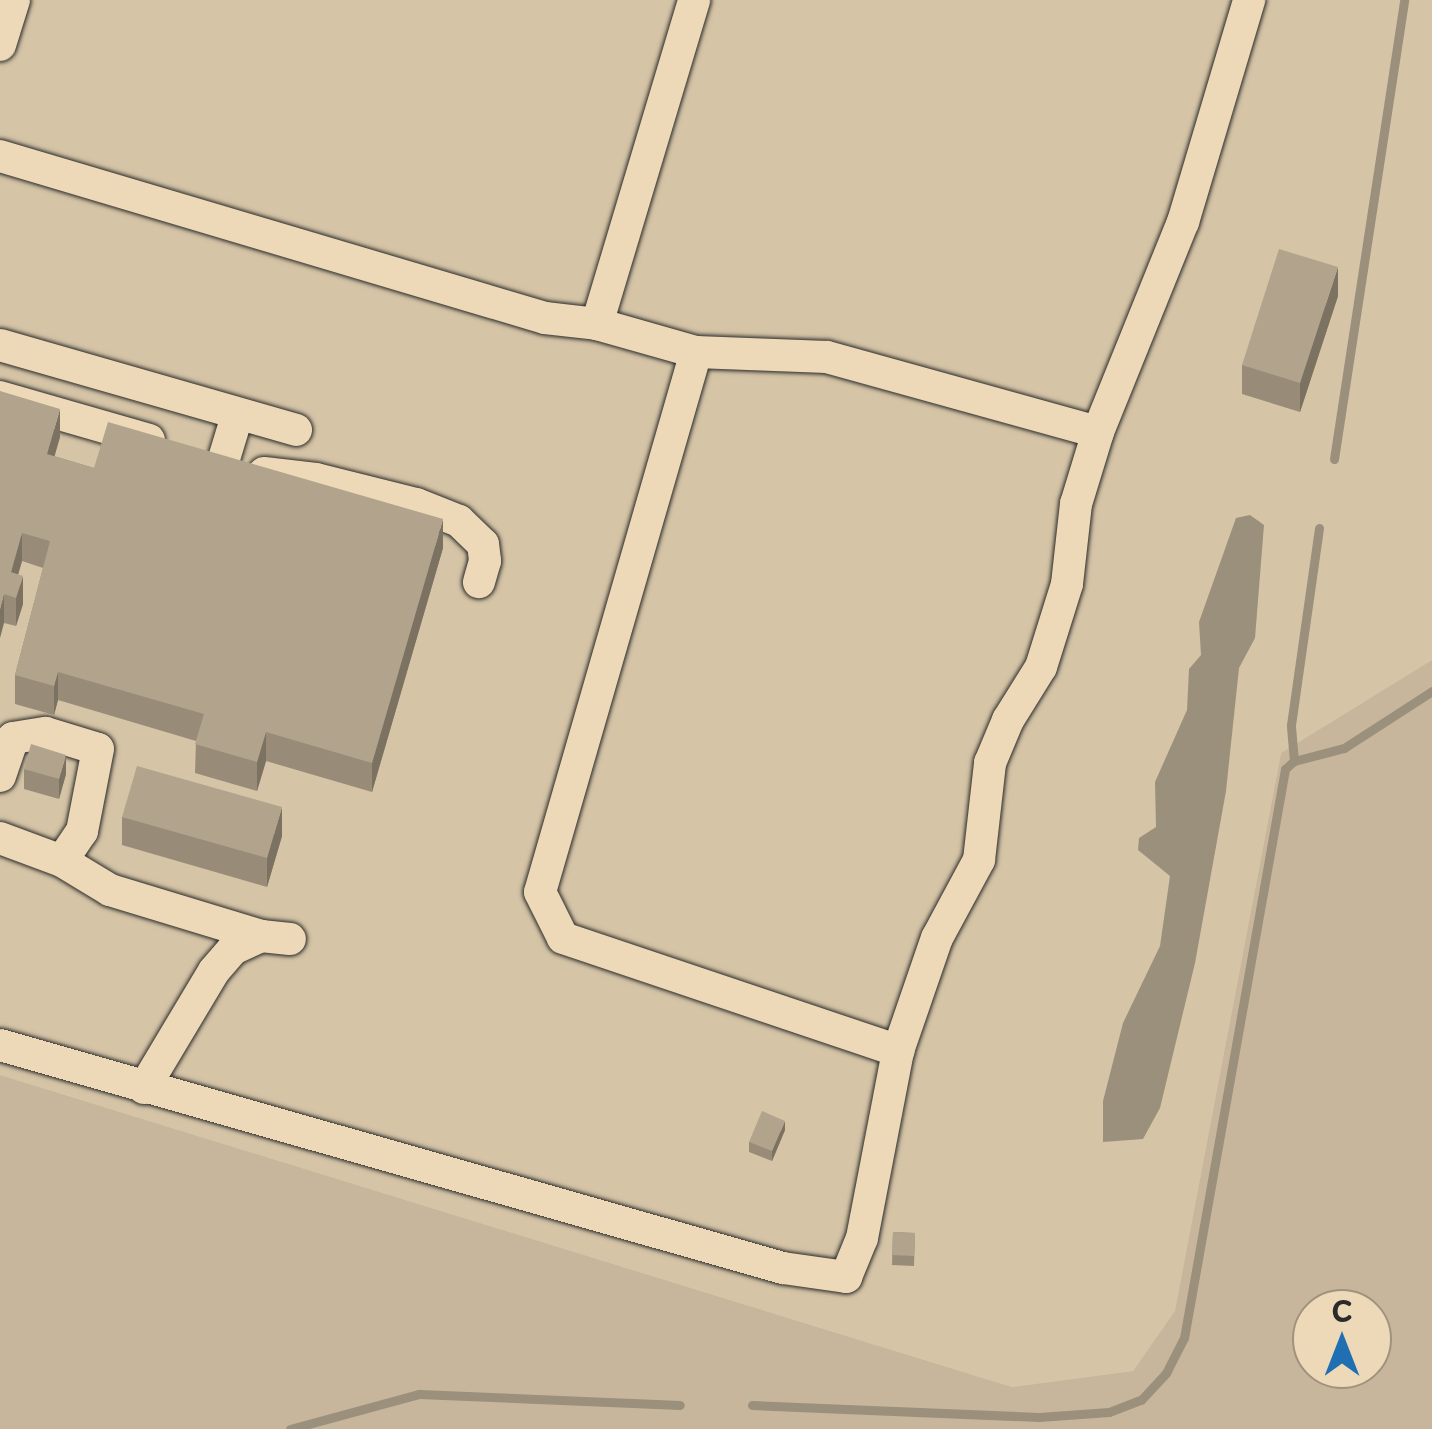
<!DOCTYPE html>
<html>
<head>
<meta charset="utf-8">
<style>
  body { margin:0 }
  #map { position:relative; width:1432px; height:1429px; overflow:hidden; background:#e5d2b1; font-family:"Playpen Sans",sans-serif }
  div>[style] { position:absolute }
  .built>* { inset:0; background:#d5c4a6 }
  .green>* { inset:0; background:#c7b69c }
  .water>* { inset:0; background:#9b907c }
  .stream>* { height:9px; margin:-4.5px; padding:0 4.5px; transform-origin:4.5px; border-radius:4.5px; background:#9b907c }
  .roads { filter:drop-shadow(0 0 2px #2b2b2b) drop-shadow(0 0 2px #2b2b2b) }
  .minor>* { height:32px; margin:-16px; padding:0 16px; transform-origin:16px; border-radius:16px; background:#edd9b7 }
  .wall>* { inset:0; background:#988c78 }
  .shaded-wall>* { inset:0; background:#7c7262 }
  .building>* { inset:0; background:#b1a38c }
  span { translate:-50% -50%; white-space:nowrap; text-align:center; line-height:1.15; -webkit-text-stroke:8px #edd9b7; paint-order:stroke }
  .north { position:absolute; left:1292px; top:1289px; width:100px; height:100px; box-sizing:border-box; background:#edd9b7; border:2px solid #9f937f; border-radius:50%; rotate:0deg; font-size:28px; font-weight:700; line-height:40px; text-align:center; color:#2b2b2b }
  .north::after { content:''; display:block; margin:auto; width:35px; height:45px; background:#1f6fb2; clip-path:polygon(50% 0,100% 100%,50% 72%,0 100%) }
</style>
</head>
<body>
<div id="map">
  <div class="built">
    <i style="clip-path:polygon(0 0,1432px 0,1432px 660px,1281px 753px,1175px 1312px,1133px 1371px,1012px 1387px,0 1075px)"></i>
  </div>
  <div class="green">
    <i style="clip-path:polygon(evenodd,1432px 660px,1432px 1429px,0 1429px,0 1075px,1012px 1387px,1133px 1371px,1175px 1311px,1281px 753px,1432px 660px,1312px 1309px,1372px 1309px,1372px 1369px,1312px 1369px,1312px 1309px)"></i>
  </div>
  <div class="water">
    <i style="clip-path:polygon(1250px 515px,1264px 525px,1255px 638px,1239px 668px,1226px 791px,1195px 963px,1160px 1108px,1143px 1139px,1103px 1142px,1103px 1101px,1123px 1023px,1160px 946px,1170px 876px,1138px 850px,1139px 838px,1156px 827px,1155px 782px,1187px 710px,1189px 669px,1201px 655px,1199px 622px,1236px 518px)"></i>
  </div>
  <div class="stream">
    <i style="left:1334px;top:459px;width:464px;rotate:-81.3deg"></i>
    <i style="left:1294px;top:761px;width:36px;rotate:-95deg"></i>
    <i style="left:1291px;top:725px;width:199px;rotate:-81.9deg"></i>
    <i style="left:752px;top:1405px;width:287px;rotate:2.4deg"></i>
    <i style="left:1039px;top:1417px;width:70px;rotate:-4.1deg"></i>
    <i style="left:1109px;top:1412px;width:34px;rotate:-21deg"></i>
    <i style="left:1141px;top:1400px;width:37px;rotate:-47deg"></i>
    <i style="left:1166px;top:1373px;width:39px;rotate:-63deg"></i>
    <i style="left:1184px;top:1338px;width:578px;rotate:-79.93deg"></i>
    <i style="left:1285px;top:769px;width:12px;rotate:-42deg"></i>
    <i style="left:1294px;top:761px;width:52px;rotate:-14.6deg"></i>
    <i style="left:1344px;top:748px;width:105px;rotate:-32.9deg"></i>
    <i style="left:290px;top:1429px;width:134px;rotate:-15.2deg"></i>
    <i style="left:419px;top:1394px;width:261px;rotate:2.4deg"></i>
  </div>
  <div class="roads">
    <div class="minor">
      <i style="left:0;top:45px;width:47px;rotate:-72.7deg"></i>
      <i style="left:0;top:156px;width:569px;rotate:16.55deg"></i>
      <i style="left:545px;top:318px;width:52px;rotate:6.6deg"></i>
      <i style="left:597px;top:324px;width:103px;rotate:15.8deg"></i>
      <i style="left:696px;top:352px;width:131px;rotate:2.2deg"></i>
      <i style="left:827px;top:357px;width:281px;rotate:15.5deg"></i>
      <i style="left:597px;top:324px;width:338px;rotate:-73.3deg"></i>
      <i style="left:0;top:345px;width:308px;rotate:16deg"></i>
      <i style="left:696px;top:352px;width:562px;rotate:106.11deg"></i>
      <i style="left:540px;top:892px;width:51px;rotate:63.4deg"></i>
      <i style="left:563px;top:938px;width:354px;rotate:18.6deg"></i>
      <i style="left:0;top:397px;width:155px;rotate:16.1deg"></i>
      <i style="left:223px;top:462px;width:48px;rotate:-73.1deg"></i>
      <i style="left:264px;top:473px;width:52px;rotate:6.6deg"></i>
      <i style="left:316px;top:479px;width:103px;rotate:14deg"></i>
      <i style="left:416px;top:504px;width:46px;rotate:21.6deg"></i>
      <i style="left:459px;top:521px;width:33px;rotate:44deg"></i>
      <i style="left:483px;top:544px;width:17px;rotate:83deg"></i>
      <i style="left:485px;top:561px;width:22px;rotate:106deg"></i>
      <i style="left:0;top:776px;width:40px;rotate:-71.1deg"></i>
      <i style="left:13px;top:738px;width:33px;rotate:-9deg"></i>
      <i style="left:46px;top:733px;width:54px;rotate:17.1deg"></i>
      <i style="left:98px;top:749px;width:84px;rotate:101deg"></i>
      <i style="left:82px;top:831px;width:36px;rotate:124deg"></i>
      <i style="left:0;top:838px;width:66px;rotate:20.4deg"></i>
      <i style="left:62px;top:861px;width:56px;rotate:31.1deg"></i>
      <i style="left:110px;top:890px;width:158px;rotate:16.9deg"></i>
      <i style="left:0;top:1045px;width:814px;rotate:15.9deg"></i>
      <i style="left:783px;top:1268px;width:64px;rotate:8.1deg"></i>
      <i style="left:846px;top:1277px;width:42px;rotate:-67.7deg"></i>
      <i style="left:862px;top:1238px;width:190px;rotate:-79.1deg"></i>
      <i style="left:898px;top:1051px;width:120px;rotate:-71deg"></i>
      <i style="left:937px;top:938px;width:89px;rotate:-61.7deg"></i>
      <i style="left:979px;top:860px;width:98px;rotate:-83.5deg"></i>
      <i style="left:990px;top:763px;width:47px;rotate:-67.3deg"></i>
      <i style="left:1008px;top:720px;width:62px;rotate:-58.1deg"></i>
      <i style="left:1041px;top:667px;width:87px;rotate:-72.6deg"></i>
      <i style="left:1067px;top:584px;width:81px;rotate:-83.6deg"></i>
      <i style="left:1076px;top:504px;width:75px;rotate:-73deg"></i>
      <i style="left:1098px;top:432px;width:227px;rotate:-68deg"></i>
      <i style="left:1183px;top:222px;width:232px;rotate:-73.4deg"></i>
      <i style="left:144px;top:1088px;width:136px;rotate:-59.1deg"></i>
      <i style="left:214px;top:971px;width:29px;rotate:-49deg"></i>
      <i style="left:233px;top:949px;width:31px;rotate:-25deg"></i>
      <i style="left:261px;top:936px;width:29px;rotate:6deg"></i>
    </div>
  </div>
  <div class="wall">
    <i style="clip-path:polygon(1338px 296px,1300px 412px,1242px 394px,1242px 365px)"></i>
    <i style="clip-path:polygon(0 391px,60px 437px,54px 456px,94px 468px,443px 548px,372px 792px,266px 761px,257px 791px,195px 773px,196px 741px,58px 700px,54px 715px,15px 704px,15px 675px,43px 568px,22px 561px,18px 574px,23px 604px,16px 626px,4px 623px)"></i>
    <i style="clip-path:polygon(24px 769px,66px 774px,59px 799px,24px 789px)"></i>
    <i style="clip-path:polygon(122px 817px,282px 836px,267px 887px,122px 845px)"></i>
    <i style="clip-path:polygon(785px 1130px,772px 1161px,749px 1152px,749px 1142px)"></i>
    <i style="clip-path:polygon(893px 1232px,915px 1233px,914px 1266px,892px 1265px)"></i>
  </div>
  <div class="shaded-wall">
    <i style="clip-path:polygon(1338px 267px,1338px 296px,1300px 412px,1300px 383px)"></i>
    <i style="clip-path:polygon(60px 409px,60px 437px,47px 483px,47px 454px)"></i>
    <i style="clip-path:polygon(443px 519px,443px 548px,372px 792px,372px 763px)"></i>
    <i style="clip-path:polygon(22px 533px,22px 561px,12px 596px,11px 572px)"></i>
    <i style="clip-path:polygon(23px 576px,23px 604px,16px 626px,16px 598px)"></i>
    <i style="clip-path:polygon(4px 594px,4px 623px,0 638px,0 609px)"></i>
    <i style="clip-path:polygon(58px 672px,58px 700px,54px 715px,54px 686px)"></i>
    <i style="clip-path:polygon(266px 732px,266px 761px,257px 791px,257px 762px)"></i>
    <i style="clip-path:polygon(66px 755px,66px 774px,59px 799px,59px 779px)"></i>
    <i style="clip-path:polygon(282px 807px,282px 836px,267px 887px,267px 858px)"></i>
    <i style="clip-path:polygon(785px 1121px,785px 1130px,772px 1161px,772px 1151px)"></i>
  </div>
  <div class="building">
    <i style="clip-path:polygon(1279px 249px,1338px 267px,1300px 383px,1242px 365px)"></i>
    <i style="clip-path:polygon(0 391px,60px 409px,47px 454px,94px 468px,108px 422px,443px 519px,372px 763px,266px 732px,257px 762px,195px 744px,204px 714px,58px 672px,54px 686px,15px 675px,50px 541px,22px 533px,11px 572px,23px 576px,16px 598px,4px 594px,0 609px)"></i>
    <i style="clip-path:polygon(31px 744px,66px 755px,59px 779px,24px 769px)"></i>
    <i style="clip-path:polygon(137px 766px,282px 807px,267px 858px,122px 817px)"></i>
    <i style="clip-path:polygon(762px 1111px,785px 1121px,772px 1151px,749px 1142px)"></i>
    <i style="clip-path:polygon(893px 1232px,915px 1233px,914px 1256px,892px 1255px)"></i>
  </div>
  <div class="north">С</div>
</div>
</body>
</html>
